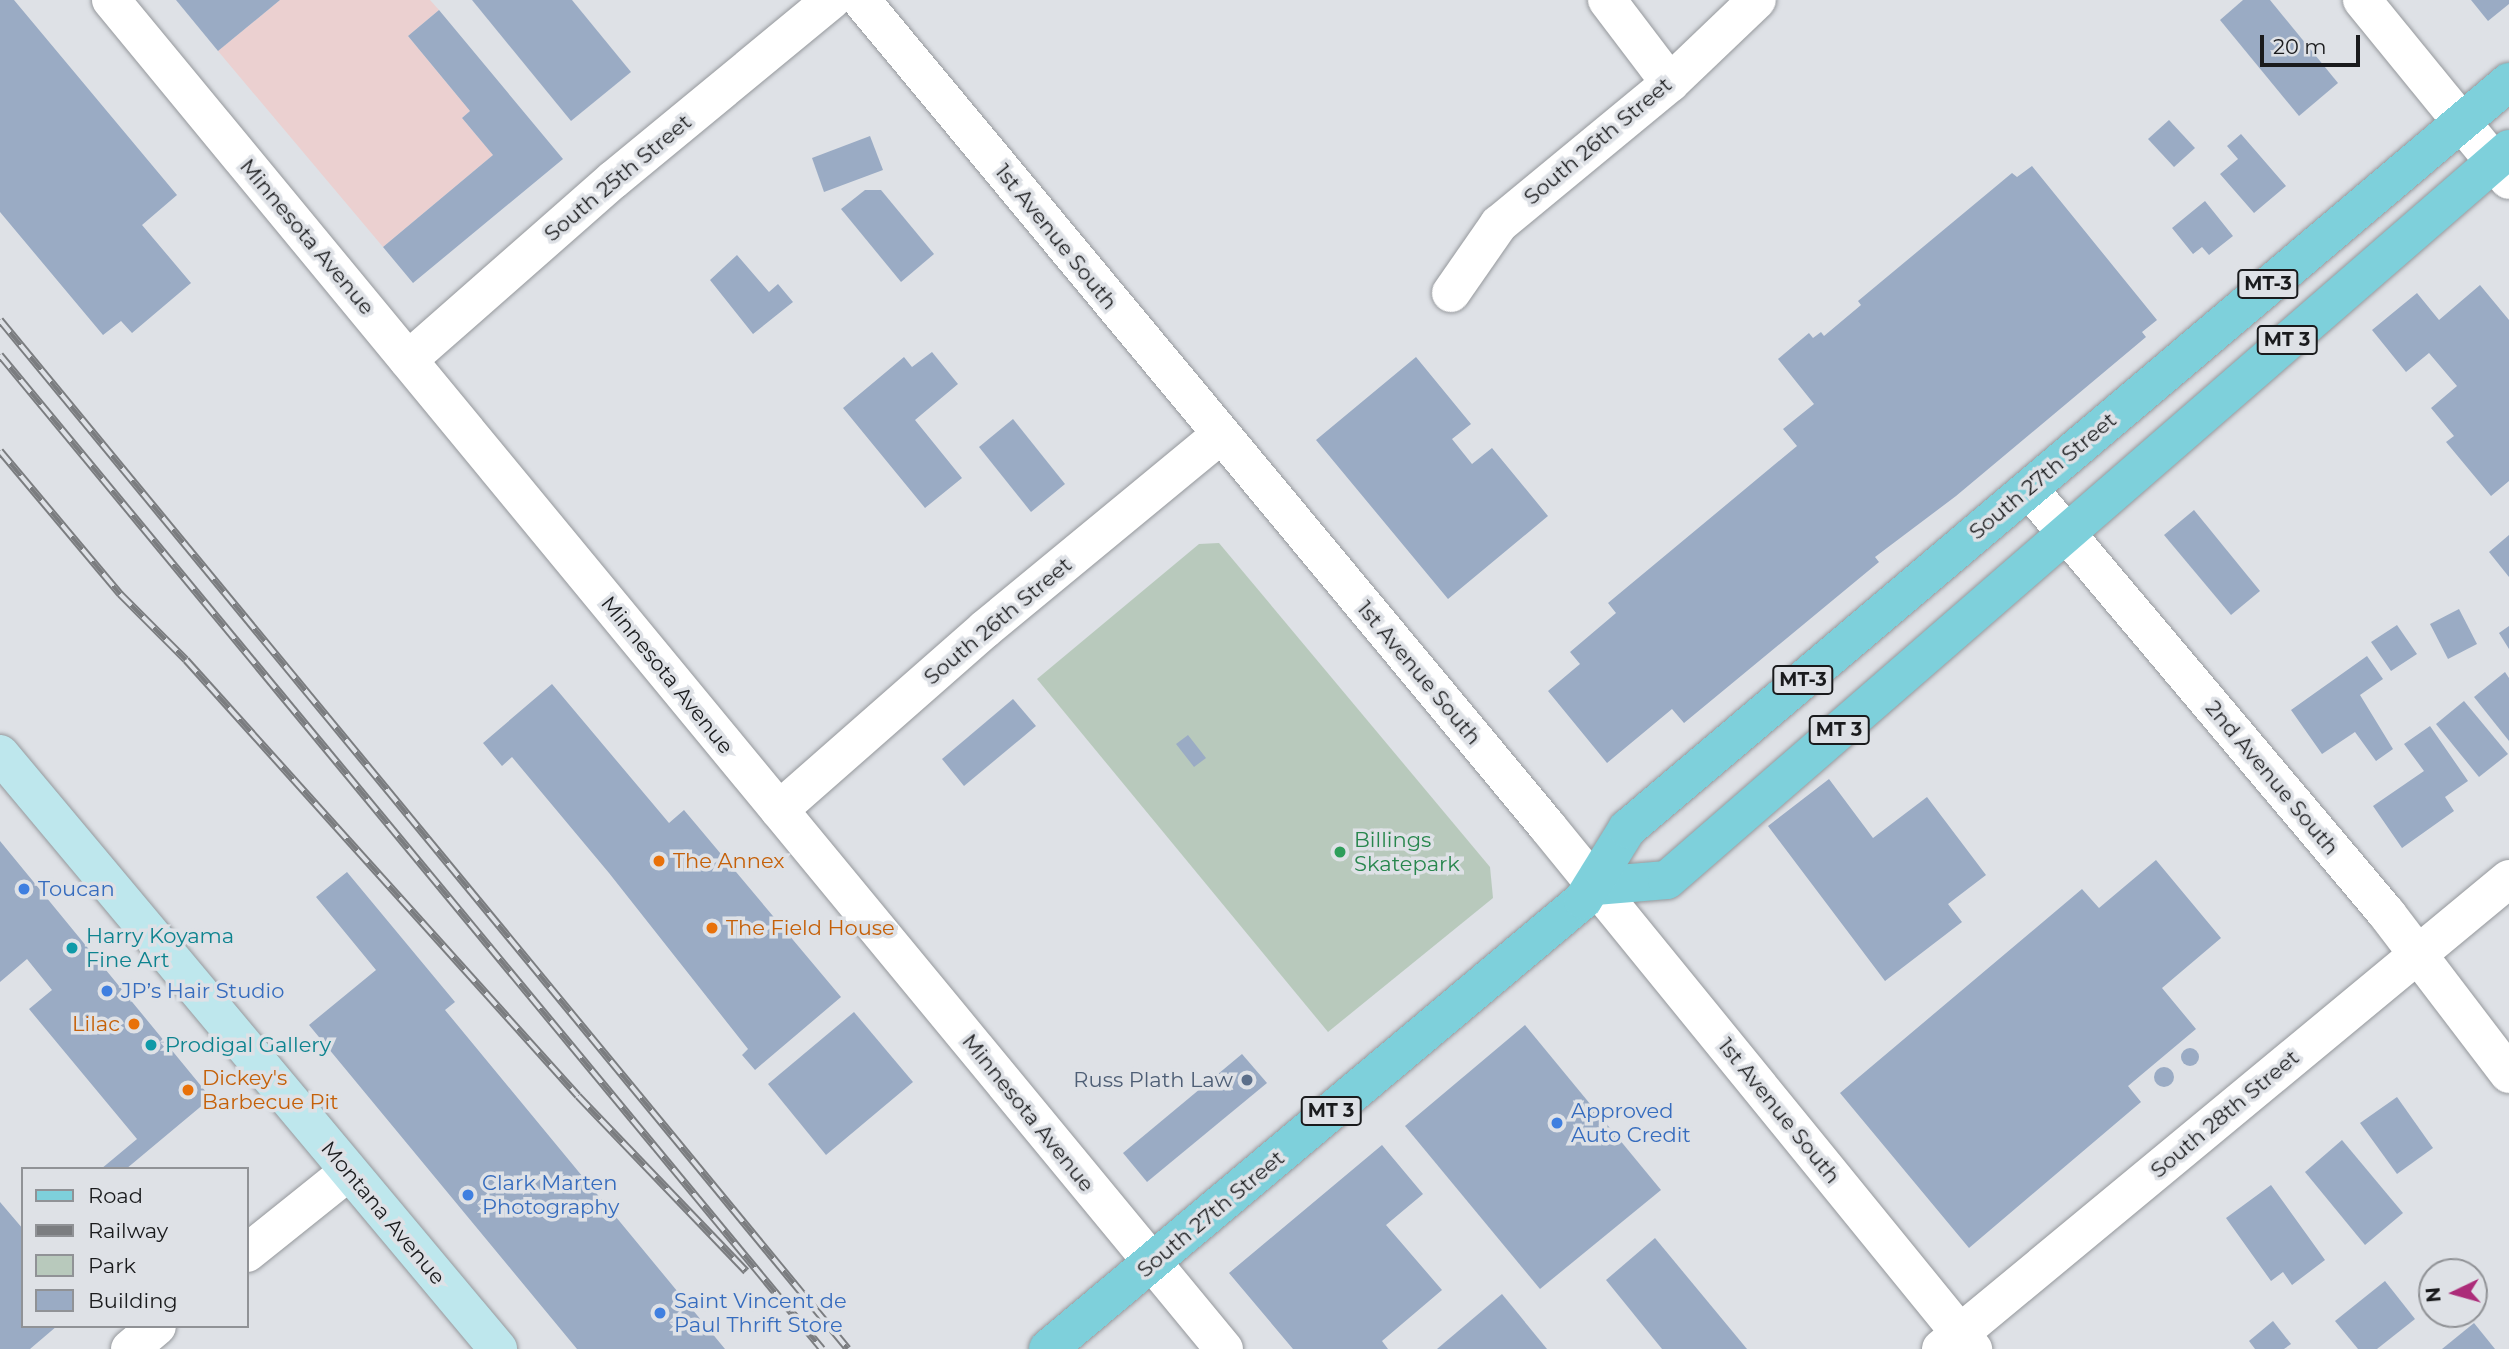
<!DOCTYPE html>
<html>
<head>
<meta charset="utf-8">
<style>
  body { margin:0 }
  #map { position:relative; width:2509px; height:1349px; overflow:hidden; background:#dee1e6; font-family:Montserrat,sans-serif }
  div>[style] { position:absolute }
  .industrial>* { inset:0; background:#ebd0d0 }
  .green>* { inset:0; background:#b8c9bc }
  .building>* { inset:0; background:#9aabc4 }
  .round { border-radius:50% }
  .roads { filter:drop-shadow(0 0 2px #95989c) drop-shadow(0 0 2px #95989c) }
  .minor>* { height:38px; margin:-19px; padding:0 19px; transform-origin:19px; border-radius:19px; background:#fff }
  .tertiary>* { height:38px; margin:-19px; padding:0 19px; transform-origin:19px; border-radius:19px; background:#fff }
  .secondary>* { height:38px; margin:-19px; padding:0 19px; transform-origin:19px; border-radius:19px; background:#bee7ed }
  .primary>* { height:38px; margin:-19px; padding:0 19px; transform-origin:19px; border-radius:19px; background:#7ed0db }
  .rail>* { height:8px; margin-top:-4px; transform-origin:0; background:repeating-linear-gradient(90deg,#dee1e6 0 16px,#7b7d80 0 32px); box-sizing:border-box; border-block:2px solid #7b7d80 }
  .dots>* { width:19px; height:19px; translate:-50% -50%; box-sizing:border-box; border:4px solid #dee1e6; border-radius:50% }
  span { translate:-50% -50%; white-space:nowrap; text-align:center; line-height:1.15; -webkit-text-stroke:7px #dee1e6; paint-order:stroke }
  .shield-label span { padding:2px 5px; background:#dee1e6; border:2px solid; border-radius:5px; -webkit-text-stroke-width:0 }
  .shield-label { font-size:19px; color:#1a1b1d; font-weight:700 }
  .street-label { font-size:21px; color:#1a1b1d }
  .leisure-label { font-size:21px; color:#27864d }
  .left { translate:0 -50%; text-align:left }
  .food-label { font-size:21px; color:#c56008 }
  .right { translate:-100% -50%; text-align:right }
  .shop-label { font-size:21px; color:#366cbe }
  .culture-label { font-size:21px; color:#0d838f }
  .service-label { font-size:21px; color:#4e5e75 }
  .legend { position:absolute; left:21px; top:1167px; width:228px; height:161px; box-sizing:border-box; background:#dee1e6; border:2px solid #909296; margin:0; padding:9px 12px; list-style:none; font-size:21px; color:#1a1b1d }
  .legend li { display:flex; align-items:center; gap:14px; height:35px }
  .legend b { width:35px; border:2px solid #909296 }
  .north { position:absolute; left:2418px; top:1258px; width:70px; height:70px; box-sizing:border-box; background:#dee1e6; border:2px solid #909296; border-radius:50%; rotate:265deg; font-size:19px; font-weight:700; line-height:28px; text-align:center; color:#1a1b1d }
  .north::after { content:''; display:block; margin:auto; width:24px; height:32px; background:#ac2c79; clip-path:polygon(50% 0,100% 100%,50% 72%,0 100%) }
  .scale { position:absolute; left:2260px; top:35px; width:100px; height:32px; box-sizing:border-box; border:4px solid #1a1b1d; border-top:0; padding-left:9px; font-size:21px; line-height:24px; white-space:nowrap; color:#1a1b1d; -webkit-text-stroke:5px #dee1e6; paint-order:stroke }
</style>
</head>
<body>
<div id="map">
  <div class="industrial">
    <i style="clip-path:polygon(280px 0,430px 0,439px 10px,408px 36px,470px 111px,462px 118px,493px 155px,383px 247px,218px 51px)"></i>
  </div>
  <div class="green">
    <i style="clip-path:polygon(1219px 543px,1490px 867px,1493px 898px,1328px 1032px,1037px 679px,1199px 544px)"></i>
  </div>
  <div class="building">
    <i style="clip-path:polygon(0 0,14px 0,177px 195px,142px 225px,191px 283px,132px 333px,121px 321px,103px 335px,0 212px)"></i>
    <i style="clip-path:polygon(176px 0,280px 0,218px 51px)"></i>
    <i style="clip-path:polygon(472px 0,572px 0,631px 72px,571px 121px)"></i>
    <i style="clip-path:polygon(2243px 0,2270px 0,2338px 83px,2299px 116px,2220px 20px)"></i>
    <i style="clip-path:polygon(2471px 0,2509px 0,2509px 4px,2488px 21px)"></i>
    <i style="clip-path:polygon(439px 10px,563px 159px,413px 283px,383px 247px,493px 155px,462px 118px,470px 111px,408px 36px)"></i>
    <i style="clip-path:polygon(2169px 120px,2195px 148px,2174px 167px,2148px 139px)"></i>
    <i style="clip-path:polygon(2241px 134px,2286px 186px,2254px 213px,2220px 174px,2238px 159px,2227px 146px)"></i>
    <i style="clip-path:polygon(870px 136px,883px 170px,824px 192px,812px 158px)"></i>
    <i style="clip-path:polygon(2032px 166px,2157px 320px,2142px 332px,2146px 337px,1956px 496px,1875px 557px,1879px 562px,1684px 723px,1672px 709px,1607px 763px,1548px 691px,1580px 664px,1570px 652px,1616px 613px,1608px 603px,1797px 446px,1783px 429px,1814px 404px,1778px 359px,1809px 333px,1813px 338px,1821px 332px,1824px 336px,1861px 305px,1858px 301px,2012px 173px,2017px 177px)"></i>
    <i style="clip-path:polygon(865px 190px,881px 190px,934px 254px,901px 282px,841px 209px)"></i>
    <i style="clip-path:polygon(2205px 201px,2233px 236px,2209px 255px,2202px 247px,2193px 254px,2172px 228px)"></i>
    <i style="clip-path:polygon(737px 255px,769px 292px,778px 284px,793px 302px,753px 334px,710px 280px)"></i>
    <i style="clip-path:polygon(2480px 285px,2509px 320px,2509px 481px,2491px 496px,2446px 442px,2454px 436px,2431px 408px,2457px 386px,2429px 353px,2406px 372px,2372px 330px,2417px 293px,2439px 320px)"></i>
    <i style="clip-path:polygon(932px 352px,958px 384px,915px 420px,962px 478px,925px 508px,843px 408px,904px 357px,912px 367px)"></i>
    <i style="clip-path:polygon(1416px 357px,1471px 424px,1452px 439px,1472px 464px,1492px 448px,1548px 516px,1448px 599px,1316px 440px)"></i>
    <i style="clip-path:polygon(1013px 419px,1065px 484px,1031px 512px,979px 447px)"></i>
    <i style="clip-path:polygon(2194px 510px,2260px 591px,2231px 615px,2164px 535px)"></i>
    <i style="clip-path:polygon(2509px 535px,2509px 577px,2489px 552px)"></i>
    <i style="clip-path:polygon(2459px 609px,2477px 644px,2448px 659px,2430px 624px)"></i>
    <i style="clip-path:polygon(2397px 625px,2417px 654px,2391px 671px,2371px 642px)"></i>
    <i style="clip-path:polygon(2509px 626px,2509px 649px,2499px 633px)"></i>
    <i style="clip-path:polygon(2367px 656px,2383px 679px,2360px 695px,2393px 749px,2376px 761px,2355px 732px,2322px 754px,2291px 710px)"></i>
    <i style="clip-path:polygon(2505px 672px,2509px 678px,2509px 741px,2474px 697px)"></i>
    <i style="clip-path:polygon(552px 684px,669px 823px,684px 810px,841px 997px,755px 1070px,742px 1055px,748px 1049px,609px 873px,512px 757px,502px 766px,483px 743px)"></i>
    <i style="clip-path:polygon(1013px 699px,1036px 726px,964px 786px,942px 759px)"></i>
    <i style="clip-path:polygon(2464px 701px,2508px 754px,2479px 777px,2436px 724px)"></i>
    <i style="clip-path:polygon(2430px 726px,2468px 781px,2445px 797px,2454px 811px,2402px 848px,2373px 806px,2424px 771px,2404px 744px)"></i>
    <i style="clip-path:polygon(1188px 735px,1206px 758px,1194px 767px,1176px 744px)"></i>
    <i style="clip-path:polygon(1829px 779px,1873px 838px,1927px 797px,1986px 875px,1948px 904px,1962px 922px,1885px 981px,1768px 826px)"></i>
    <i style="clip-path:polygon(0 841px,211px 1098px,126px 1169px,101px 1169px,137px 1139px,29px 1009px,52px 990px,27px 959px,0 982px)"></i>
    <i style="clip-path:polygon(2156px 860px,2221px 938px,2162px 988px,2196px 1029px,2128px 1086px,2141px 1102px,1969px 1248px,1840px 1093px,2082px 889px,2099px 908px)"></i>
    <i style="clip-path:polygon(347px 872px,455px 1002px,445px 1010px,725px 1349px,577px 1349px,309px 1025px,376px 970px,316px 897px)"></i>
    <i style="clip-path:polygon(854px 1012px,913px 1082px,826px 1155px,768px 1084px)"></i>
    <i style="clip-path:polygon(1525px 1025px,1661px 1190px,1540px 1289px,1405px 1126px)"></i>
    <i class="round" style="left:2181px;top:1048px;width:18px;height:18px"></i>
    <i style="clip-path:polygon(1242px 1054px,1267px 1083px,1147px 1182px,1123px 1153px)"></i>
    <i class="round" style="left:2154px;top:1067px;width:20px;height:20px"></i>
    <i style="clip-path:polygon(2397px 1097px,2433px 1148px,2397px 1174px,2360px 1123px)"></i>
    <i style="clip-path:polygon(2342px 1140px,2403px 1213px,2365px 1245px,2305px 1172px)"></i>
    <i style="clip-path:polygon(1382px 1145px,1423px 1194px,1386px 1225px,1442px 1290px,1382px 1341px,1388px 1349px,1293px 1349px,1229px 1273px)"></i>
    <i style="clip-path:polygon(2271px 1185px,2325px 1260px,2292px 1285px,2283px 1272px,2271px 1281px,2226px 1218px)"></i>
    <i style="clip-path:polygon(0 1202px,23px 1229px,23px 1326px,57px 1326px,30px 1349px,0 1349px)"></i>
    <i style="clip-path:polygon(1655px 1238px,1747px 1349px,1662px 1349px,1606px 1280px)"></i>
    <i style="clip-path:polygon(2385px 1281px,2415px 1319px,2377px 1349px,2358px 1349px,2335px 1321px)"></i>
    <i style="clip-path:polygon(1502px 1294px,1547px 1349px,1437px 1349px)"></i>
    <i style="clip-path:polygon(2273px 1321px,2291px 1344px,2284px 1349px,2255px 1349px,2249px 1341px)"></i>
    <i style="clip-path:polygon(2474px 1323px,2495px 1349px,2442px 1349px)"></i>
  </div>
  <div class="roads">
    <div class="minor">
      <i style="left:111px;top:0;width:1749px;rotate:50.48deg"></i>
      <i style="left:1607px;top:0;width:104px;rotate:52.8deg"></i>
      <i style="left:2362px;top:0;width:232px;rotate:50.8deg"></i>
      <i style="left:1451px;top:293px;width:84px;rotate:-55.2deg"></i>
      <i style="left:1499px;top:224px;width:222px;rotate:-39.5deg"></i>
      <i style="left:1670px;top:83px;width:120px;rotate:-43.7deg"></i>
      <i style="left:408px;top:360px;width:273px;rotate:-41.3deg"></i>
      <i style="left:613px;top:180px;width:283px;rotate:-39.5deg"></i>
      <i style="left:2029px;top:489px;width:556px;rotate:49.89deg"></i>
      <i style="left:2387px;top:914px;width:201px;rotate:52.7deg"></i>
      <i style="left:779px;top:810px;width:274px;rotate:-41.3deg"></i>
      <i style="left:985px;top:629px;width:303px;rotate:-39.5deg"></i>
      <i style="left:247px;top:1253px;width:129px;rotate:-38.7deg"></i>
      <i style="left:130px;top:1349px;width:35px;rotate:-40deg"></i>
    </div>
    <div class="tertiary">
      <i style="left:861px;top:0;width:1074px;rotate:50.29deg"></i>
      <i style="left:1547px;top:826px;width:675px;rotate:50.84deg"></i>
      <i style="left:1941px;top:1349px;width:737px;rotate:-39.61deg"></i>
    </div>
    <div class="secondary">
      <i style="left:0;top:754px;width:776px;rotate:50.07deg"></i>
    </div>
    <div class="primary">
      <i style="left:1595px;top:886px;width:72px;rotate:-4.8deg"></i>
      <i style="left:1667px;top:880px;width:1115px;rotate:-40.96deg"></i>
      <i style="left:1048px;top:1349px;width:698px;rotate:-40.01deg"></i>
      <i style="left:1583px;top:900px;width:84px;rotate:-58.2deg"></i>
      <i style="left:1627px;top:829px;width:1156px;rotate:-40.26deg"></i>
    </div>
  </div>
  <div class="rail">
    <i style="left:0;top:320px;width:1333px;rotate:50.51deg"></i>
    <i style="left:0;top:355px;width:1290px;rotate:50.41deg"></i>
    <i style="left:0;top:451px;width:187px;rotate:50deg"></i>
    <i style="left:120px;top:594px;width:93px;rotate:45deg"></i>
    <i style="left:186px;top:660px;width:586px;rotate:48.04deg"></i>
    <i style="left:578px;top:1096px;width:243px;rotate:46.2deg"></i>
  </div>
  <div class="dots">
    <i style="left:1340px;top:852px;background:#2e9e5b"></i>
    <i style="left:659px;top:861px;background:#e8710a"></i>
    <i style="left:24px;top:889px;background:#3f7fe0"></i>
    <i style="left:712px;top:928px;background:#e8710a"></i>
    <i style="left:72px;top:948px;background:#0f9aa8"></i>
    <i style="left:107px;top:991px;background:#3f7fe0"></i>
    <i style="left:134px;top:1024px;background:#e8710a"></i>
    <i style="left:151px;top:1045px;background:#0f9aa8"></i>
    <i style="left:1247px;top:1080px;background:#5c6f8a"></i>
    <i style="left:188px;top:1090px;background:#e8710a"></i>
    <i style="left:1557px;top:1123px;background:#3f7fe0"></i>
    <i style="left:468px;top:1195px;background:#3f7fe0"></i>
    <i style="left:660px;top:1313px;background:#3f7fe0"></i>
  </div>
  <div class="shield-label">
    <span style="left:2268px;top:284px">MT-3</span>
    <span style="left:2287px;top:340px">MT 3</span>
    <span style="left:1803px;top:680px">MT-3</span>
    <span style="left:1839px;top:730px">MT 3</span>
    <span style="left:1331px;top:1111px">MT 3</span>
  </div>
  <div class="street-label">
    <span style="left:1598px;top:141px;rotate:-40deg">South 26th Street</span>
    <span style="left:618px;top:178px;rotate:-40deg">South 25th Street</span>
    <span style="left:307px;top:237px;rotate:50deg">Minnesota Avenue</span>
    <span style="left:1056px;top:237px;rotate:51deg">1st Avenue South</span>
    <span style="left:2043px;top:476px;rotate:-40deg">South 27th Street</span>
    <span style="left:998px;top:621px;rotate:-40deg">South 26th Street</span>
    <span style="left:1419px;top:673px;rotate:50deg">1st Avenue South</span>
    <span style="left:667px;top:675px;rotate:51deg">Minnesota Avenue</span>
    <span style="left:2272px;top:778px;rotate:50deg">2nd Avenue South</span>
    <span style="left:1779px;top:1111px;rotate:51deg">1st Avenue South</span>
    <span style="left:1028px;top:1113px;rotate:51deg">Minnesota Avenue</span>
    <span style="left:2225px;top:1114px;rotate:-40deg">South 28th Street</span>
    <span style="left:383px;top:1213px;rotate:50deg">Montana Avenue</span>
    <span style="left:1211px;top:1214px;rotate:-40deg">South 27th Street</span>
  </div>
  <div class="leisure-label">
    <span class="left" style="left:1354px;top:852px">Billings<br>Skatepark</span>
  </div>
  <div class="food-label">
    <span class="left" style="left:673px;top:861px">The Annex</span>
    <span class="left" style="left:726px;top:928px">The Field House</span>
    <span class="right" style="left:120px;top:1024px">Lilac</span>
    <span class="left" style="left:202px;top:1090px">Dickey's<br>Barbecue Pit</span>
  </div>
  <div class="shop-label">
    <span class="left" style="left:38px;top:889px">Toucan</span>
    <span class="left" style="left:121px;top:991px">JP’s Hair Studio</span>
    <span class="left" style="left:1571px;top:1123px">Approved<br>Auto Credit</span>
    <span class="left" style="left:482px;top:1195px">Clark Marten<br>Photography</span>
    <span class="left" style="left:674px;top:1313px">Saint Vincent de<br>Paul Thrift Store</span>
  </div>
  <div class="culture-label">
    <span class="left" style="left:86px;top:948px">Harry Koyama<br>Fine Art</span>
    <span class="left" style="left:165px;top:1045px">Prodigal Gallery</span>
  </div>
  <div class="service-label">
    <span class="right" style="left:1233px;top:1080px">Russ Plath Law</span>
  </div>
  <ul class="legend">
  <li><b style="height:9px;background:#7ed0db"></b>Road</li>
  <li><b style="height:9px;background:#7b7d80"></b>Railway</li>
  <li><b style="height:19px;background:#b8c9bc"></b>Park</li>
  <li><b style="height:19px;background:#9aabc4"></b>Building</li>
  </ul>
  <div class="north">N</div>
  <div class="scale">20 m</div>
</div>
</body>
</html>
